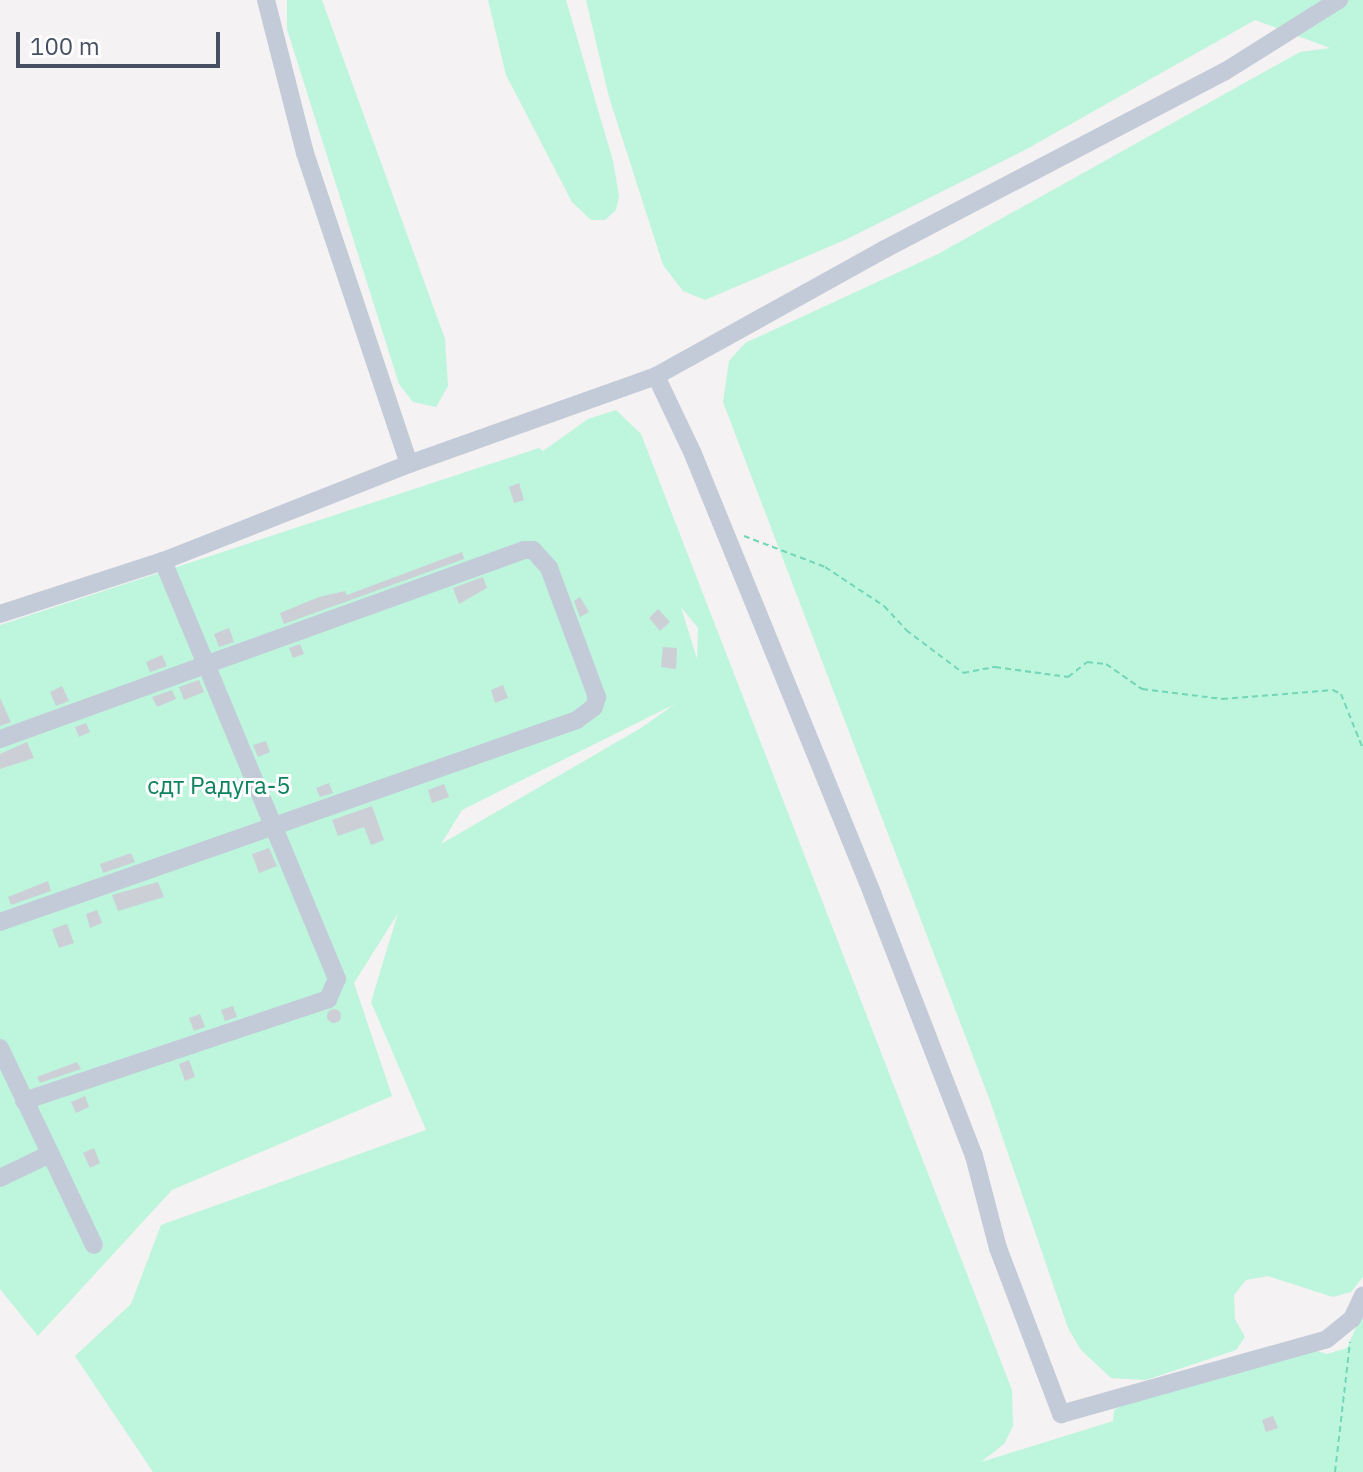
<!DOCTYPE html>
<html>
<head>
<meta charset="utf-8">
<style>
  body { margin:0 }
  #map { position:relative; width:1363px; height:1472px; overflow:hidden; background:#f4f2f2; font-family:"IBM Plex Sans",sans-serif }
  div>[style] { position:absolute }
  .green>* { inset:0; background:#bdf5dd }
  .building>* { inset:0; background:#cdcfd7 }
  .round { border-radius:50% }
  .path>* { height:2px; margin-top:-1px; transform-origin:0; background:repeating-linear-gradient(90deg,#71d7b7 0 6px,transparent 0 10px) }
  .minor>* { height:18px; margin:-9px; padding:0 9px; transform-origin:9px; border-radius:9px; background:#c4cbd8 }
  span { translate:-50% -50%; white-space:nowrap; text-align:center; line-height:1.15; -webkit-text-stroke:6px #fff; paint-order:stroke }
  .park-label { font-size:24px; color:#0d825d }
  .scale { position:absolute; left:16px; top:32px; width:204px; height:36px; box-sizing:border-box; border:4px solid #475062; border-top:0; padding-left:10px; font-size:24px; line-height:28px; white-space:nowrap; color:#475062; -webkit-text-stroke:6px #fff; paint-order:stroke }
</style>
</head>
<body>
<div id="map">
  <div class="green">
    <i style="clip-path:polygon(287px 0,322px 0,445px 339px,448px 386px,436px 407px,413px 402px,399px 384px,287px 29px)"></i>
    <i style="clip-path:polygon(488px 0,566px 0,613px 161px,619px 196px,616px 210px,605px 220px,591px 220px,572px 202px,506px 75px)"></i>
    <i style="clip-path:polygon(586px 0,1363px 0,1363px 1277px,1351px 1292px,1333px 1297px,1268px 1276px,1246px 1280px,1234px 1295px,1235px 1319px,1245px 1337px,1236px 1350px,1146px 1380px,1111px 1378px,1081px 1350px,1068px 1328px,989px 1098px,723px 402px,729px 361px,745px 343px,938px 254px,1300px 52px,1330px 48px,1255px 20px,1025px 150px,847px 239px,705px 300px,683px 291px,663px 265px,609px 97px)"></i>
    <i style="clip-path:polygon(evenodd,616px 410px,641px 434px,1012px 1390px,1013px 1426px,1004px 1444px,981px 1462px,1113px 1421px,1114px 1410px,1126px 1403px,1310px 1349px,1327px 1354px,1347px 1348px,1363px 1311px,1363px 1472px,153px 1472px,75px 1356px,131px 1304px,161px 1225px,426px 1130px,371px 1002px,398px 913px,354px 983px,392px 1096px,172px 1190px,38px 1336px,0 1289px,0 625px,539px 448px,543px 451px,588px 419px,616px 410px,681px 607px,698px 628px,697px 659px,681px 607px,616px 410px,675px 704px,641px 728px,441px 844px,462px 810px,675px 704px)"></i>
  </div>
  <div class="building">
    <i style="clip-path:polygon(519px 483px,524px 500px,514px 503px,509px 487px)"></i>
    <i style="clip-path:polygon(462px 552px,464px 559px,284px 624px,280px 613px,319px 597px,345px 591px,347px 595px)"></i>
    <i style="clip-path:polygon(483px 577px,487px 588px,459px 604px,453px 588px)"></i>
    <i style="clip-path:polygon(580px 597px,589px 612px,580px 617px,574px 601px)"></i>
    <i style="clip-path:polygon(658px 609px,670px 622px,660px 631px,649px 618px)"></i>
    <i style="clip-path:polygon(229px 628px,234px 642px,219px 647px,214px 634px)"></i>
    <i style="clip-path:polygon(300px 644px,304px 654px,293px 658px,289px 648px)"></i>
    <i style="clip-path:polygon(663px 647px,677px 648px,676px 669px,661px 667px)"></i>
    <i style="clip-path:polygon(162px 655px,167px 666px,150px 672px,146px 662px)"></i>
    <i style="clip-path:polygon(199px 680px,204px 692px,184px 700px,179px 687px)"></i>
    <i style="clip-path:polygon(503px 685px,508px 698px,495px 703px,491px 690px)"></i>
    <i style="clip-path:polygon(62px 686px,69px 701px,56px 706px,50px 692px)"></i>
    <i style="clip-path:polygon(172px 690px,176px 699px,157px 707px,152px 697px)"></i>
    <i style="clip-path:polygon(0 698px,11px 722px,0 726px)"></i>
    <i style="clip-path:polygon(86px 723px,90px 732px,79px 737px,75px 727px)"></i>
    <i style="clip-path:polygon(266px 741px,270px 752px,258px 757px,253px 745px)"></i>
    <i style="clip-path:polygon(27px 742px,34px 758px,0 769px,0 754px)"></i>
    <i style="clip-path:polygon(329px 783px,333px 793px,320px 797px,316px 788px)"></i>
    <i style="clip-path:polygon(444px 784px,449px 797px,432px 803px,428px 790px)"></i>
    <i style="clip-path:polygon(372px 806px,384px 840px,371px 845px,364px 827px,338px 836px,332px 820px)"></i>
    <i style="clip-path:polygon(269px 848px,277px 866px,259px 873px,252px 854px)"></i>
    <i style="clip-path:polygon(131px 853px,135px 862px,103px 873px,100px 864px)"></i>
    <i style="clip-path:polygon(48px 881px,51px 891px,11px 905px,8px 897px)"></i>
    <i style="clip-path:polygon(158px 882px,164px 897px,118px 911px,112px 895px)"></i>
    <i style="clip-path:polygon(97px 910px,102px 923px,90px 928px,86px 914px)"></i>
    <i style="clip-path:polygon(67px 924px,74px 943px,59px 948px,52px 929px)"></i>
    <i style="clip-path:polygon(233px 1006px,237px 1017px,225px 1021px,221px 1010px)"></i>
    <i class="round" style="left:327px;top:1009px;width:14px;height:14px"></i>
    <i style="clip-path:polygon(200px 1014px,205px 1027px,194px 1031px,189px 1018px)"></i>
    <i style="clip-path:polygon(189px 1060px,195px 1077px,185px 1081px,179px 1064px)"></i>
    <i style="clip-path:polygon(77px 1062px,81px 1069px,40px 1083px,37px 1077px)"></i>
    <i style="clip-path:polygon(85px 1096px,89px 1107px,76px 1113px,71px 1102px)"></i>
    <i style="clip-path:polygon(94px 1148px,100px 1163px,90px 1168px,83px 1153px)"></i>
    <i style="clip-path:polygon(1273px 1416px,1278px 1428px,1266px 1432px,1262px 1420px)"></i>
  </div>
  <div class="path">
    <i style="left:744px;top:536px;width:87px;rotate:20.9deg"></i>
    <i style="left:825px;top:567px;width:71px;rotate:33.5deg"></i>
    <i style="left:884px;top:606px;width:33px;rotate:47deg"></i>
    <i style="left:906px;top:630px;width:71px;rotate:37deg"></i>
    <i style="left:963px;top:673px;width:33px;rotate:-11deg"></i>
    <i style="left:995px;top:667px;width:74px;rotate:7.8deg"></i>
    <i style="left:1068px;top:677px;width:24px;rotate:-38deg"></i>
    <i style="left:1087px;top:662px;width:19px;rotate:6deg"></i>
    <i style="left:1106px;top:664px;width:44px;rotate:34.8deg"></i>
    <i style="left:1142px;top:689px;width:81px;rotate:7.1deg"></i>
    <i style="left:1222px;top:699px;width:111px;rotate:-4.6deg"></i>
    <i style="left:1333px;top:690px;width:9px;rotate:27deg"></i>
    <i style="left:1341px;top:694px;width:59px;rotate:68.2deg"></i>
    <i style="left:1335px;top:1472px;width:131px;rotate:-83.4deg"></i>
  </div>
  <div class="minor">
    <i style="left:266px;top:0;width:158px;rotate:75.7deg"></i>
    <i style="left:305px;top:153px;width:328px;rotate:71.5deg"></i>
    <i style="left:656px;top:376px;width:86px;rotate:64.6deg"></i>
    <i style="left:693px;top:454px;width:474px;rotate:67.8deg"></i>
    <i style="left:872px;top:893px;width:282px;rotate:68.8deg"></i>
    <i style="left:974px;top:1156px;width:95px;rotate:75.4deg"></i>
    <i style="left:998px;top:1248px;width:178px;rotate:69.2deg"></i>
    <i style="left:1061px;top:1414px;width:276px;rotate:-15.7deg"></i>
    <i style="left:1327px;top:1339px;width:32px;rotate:-39deg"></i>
    <i style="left:1352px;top:1319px;width:26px;rotate:-65deg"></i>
    <i style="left:0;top:614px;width:171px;rotate:-18deg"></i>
    <i style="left:163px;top:561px;width:264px;rotate:-21.5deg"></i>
    <i style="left:409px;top:464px;width:262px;rotate:-19.6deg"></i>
    <i style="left:656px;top:376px;width:262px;rotate:-29deg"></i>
    <i style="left:885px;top:249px;width:382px;rotate:-27.6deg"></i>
    <i style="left:1224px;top:72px;width:136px;rotate:-32.1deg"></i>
    <i style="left:0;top:739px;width:557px;rotate:-19.83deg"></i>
    <i style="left:524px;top:550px;width:9px"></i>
    <i style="left:533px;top:550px;width:24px;rotate:48deg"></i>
    <i style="left:549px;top:568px;width:138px;rotate:69.6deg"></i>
    <i style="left:597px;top:697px;width:10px;rotate:107deg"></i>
    <i style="left:594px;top:707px;width:21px;rotate:143deg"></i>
    <i style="left:577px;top:720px;width:611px;rotate:160.71deg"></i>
    <i style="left:0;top:1048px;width:218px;rotate:64.5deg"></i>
    <i style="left:24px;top:1101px;width:321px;rotate:-18.5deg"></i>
    <i style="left:328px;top:999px;width:22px;rotate:-66deg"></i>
    <i style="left:337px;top:979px;width:453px;rotate:-112.6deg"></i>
    <i style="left:0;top:1178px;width:55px;rotate:-25.6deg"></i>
  </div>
  <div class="park-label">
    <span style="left:219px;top:786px">сдт Радуга-5</span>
  </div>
  <div class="scale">100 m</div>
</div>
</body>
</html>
